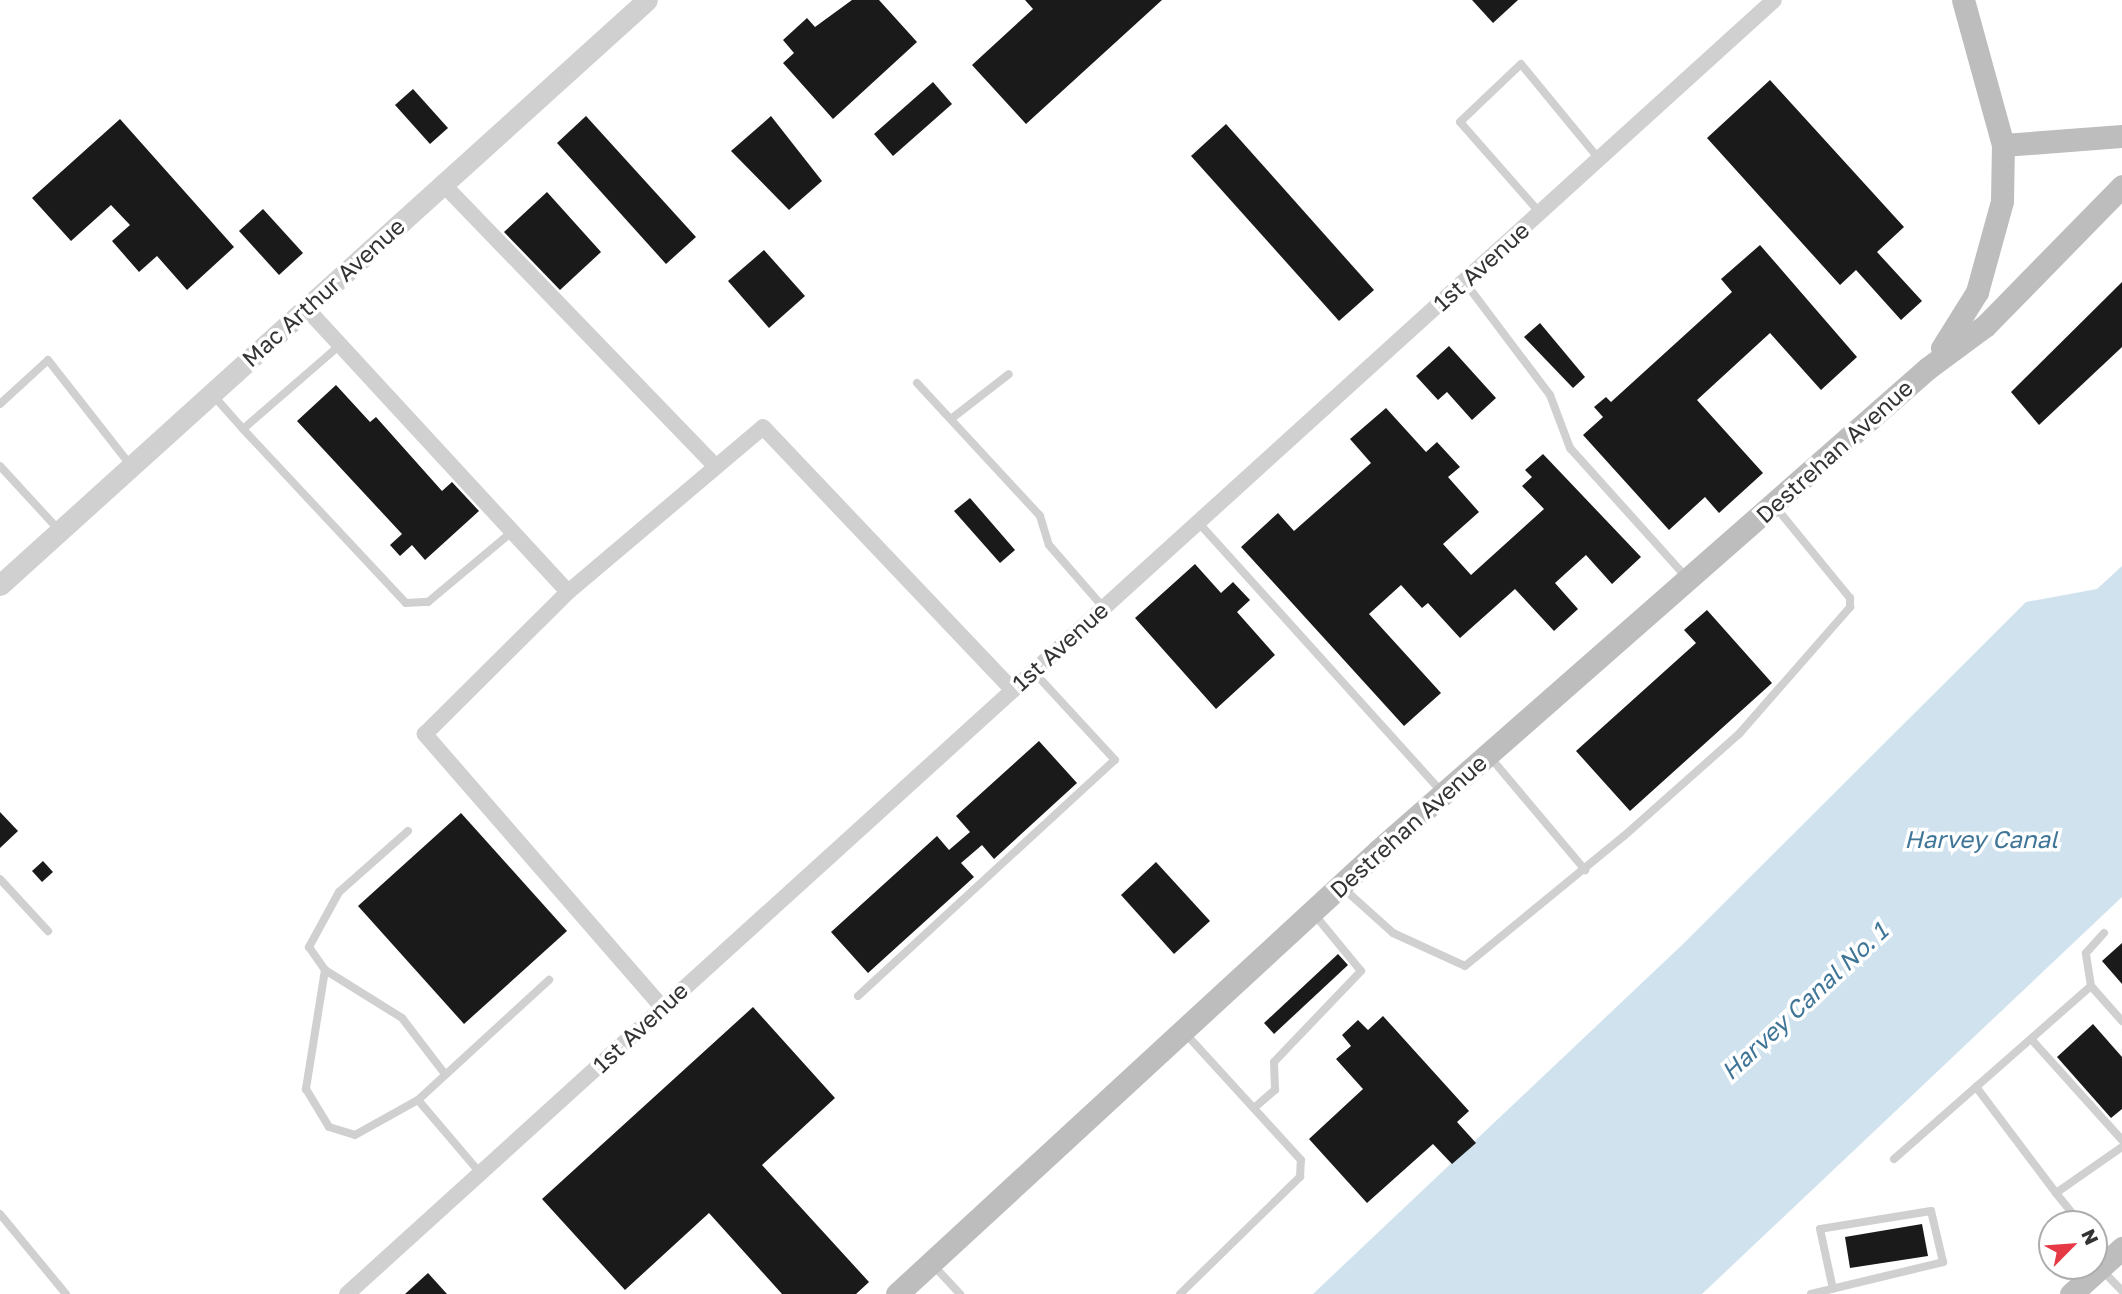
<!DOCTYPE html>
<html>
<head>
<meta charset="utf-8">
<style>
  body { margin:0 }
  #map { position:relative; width:2122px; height:1294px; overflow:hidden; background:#fff; font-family:"Golos Text",sans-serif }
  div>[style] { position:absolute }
  .water>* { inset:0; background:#cfe2ee }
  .building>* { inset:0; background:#1a1a1a }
  .service>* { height:8px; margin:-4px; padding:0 4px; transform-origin:4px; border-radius:4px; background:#d0d0d0 }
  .minor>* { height:16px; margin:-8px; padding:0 8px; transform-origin:8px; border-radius:8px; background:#d0d0d0 }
  .tertiary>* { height:21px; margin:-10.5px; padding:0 10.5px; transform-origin:10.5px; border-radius:10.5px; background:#d0d0d0 }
  .secondary>* { height:23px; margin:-11.5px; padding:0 11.5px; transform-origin:11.5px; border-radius:11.5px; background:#bdbdbd }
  span { translate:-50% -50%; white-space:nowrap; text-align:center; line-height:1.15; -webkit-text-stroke:7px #fff; paint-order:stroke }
  .street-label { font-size:23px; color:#333 }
  .water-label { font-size:24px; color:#3f7597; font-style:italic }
  .north { position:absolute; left:2038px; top:1210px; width:70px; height:70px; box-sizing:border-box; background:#fff; border:2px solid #adadad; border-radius:50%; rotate:65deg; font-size:19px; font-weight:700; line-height:28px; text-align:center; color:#333 }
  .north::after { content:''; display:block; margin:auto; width:24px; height:32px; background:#e63946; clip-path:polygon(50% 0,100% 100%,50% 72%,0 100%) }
</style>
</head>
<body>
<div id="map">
  <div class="water">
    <i style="clip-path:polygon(2122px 566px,2122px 897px,1702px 1294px,1313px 1294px,1682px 945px,2026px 602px,2097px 589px)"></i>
  </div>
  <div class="building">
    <i style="clip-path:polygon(852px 0,879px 0,917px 42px,833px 119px,783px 63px,794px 53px,783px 40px,807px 18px,815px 27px)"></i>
    <i style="clip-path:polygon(1025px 0,1162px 0,1026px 124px,972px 65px,1033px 9px)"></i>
    <i style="clip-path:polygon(1472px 0,1518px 0,1493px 23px)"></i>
    <i style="clip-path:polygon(1770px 80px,1904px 227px,1877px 252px,1922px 301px,1901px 320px,1856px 270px,1840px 285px,1707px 138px)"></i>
    <i style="clip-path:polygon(933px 82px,952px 104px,893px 156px,874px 134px)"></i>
    <i style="clip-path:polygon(413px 89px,448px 128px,430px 144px,395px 105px)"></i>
    <i style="clip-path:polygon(586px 116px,696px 237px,666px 264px,557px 143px)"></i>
    <i style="clip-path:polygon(771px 116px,822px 181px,789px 210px,731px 151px)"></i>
    <i style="clip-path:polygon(120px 119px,234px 247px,187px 290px,157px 256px,139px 272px,112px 241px,130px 225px,111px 205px,71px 241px,32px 198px)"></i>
    <i style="clip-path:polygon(1226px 124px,1374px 290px,1339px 321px,1191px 156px)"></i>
    <i style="clip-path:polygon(547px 192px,601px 252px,560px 290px,504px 232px)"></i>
    <i style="clip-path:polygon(263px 209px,303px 253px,279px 275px,239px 231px)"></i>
    <i style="clip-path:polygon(1760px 245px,1857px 357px,1821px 390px,1770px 333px,1697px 400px,1763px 473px,1719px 513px,1705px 497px,1669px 530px,1583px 435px,1603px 417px,1594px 407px,1606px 397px,1611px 402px,1732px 292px,1721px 279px)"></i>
    <i style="clip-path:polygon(764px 250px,805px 296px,769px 328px,728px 281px)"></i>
    <i style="clip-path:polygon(2122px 282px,2122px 347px,2039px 425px,2011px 392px)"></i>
    <i style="clip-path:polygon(1540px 323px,1585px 377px,1573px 388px,1524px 337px)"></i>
    <i style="clip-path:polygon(1449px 346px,1496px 398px,1472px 420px,1447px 392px,1438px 400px,1416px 376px)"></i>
    <i style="clip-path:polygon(336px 385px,370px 422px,376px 417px,442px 491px,452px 482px,479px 511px,425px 560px,412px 545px,400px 556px,390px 545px,402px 534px,297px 421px)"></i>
    <i style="clip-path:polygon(1386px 408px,1426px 452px,1437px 442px,1460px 467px,1448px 477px,1479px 512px,1443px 544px,1471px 575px,1544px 509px,1522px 486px,1532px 477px,1525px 470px,1543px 454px,1641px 557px,1612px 584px,1586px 555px,1555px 583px,1578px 609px,1554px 631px,1515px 589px,1460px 638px,1428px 603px,1422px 608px,1401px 585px,1369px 614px,1441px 693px,1404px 726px,1241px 547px,1278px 513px,1294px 531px,1371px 463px,1350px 439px)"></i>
    <i style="clip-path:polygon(970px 498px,1015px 550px,1000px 563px,954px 511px)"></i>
    <i style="clip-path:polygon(1195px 564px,1221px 593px,1233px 582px,1250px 600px,1237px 612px,1275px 655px,1216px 709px,1135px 618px)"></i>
    <i style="clip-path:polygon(1707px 610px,1772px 683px,1630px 811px,1576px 751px,1696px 643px,1684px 630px)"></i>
    <i style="clip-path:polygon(1039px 741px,1077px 783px,994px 859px,982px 845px,961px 863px,974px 877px,868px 973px,831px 932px,937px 836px,949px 850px,970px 832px,956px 816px)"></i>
    <i style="clip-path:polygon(0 812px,18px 831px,0 848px)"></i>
    <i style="clip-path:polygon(461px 813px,567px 931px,464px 1024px,358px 906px)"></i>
    <i style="clip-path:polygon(43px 861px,53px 872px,42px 882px,32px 871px)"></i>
    <i style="clip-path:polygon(1156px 862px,1210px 921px,1174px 954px,1121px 895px)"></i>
    <i style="clip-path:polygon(2122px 943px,2122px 984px,2102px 961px)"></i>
    <i style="clip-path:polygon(1338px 954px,1348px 965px,1274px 1034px,1264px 1023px)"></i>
    <i style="clip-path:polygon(753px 1007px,835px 1098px,762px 1165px,869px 1282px,856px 1294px,782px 1294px,709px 1213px,625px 1290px,542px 1199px)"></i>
    <i style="clip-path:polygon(1383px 1016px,1469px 1111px,1457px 1122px,1476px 1143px,1452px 1164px,1433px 1144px,1367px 1203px,1309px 1139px,1363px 1089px,1336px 1059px,1351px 1046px,1342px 1035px,1358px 1020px,1368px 1030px)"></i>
    <i style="clip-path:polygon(2093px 1024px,2122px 1057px,2122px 1109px,2111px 1118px,2057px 1057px)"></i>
    <i style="clip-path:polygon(1922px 1224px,1928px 1256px,1850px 1268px,1845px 1237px)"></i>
    <i style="clip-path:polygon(428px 1273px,447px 1294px,405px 1294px)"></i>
  </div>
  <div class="service">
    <i style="left:1540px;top:213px;width:121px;rotate:-131.3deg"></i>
    <i style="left:1460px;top:122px;width:84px;rotate:-43.6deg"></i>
    <i style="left:1521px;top:64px;width:123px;rotate:50.6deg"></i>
    <i style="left:1464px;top:281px;width:143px;rotate:53deg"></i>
    <i style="left:1550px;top:395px;width:57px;rotate:69.3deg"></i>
    <i style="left:1570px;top:448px;width:173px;rotate:48deg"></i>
    <i style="left:917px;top:383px;width:181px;rotate:47.2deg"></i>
    <i style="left:1040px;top:516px;width:30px;rotate:73deg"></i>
    <i style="left:1049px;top:545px;width:82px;rotate:48.9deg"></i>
    <i style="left:212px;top:394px;width:47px;rotate:48.5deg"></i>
    <i style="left:243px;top:429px;width:128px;rotate:-40.9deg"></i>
    <i style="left:0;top:404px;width:65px;rotate:-42.5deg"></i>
    <i style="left:48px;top:360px;width:135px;rotate:51.9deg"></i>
    <i style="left:951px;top:419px;width:73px;rotate:-37.8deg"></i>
    <i style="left:243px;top:429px;width:238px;rotate:46.9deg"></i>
    <i style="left:406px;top:603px;width:22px;rotate:-3deg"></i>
    <i style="left:428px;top:602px;width:111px;rotate:-39.9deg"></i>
    <i style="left:0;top:466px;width:86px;rotate:47.4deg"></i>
    <i style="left:1197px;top:521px;width:365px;rotate:47.9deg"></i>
    <i style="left:1490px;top:757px;width:148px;rotate:49.9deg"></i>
    <i style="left:408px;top:831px;width:92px;rotate:138.5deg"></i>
    <i style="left:339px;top:892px;width:63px;rotate:118.6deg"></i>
    <i style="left:309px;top:947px;width:28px;rotate:55deg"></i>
    <i style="left:325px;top:970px;width:91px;rotate:31.9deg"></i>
    <i style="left:402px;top:1018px;width:71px;rotate:52.5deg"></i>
    <i style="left:0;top:879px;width:71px;rotate:47.3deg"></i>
    <i style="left:1343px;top:888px;width:67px;rotate:42deg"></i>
    <i style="left:1393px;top:933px;width:79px;rotate:24.6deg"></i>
    <i style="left:1465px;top:966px;width:205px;rotate:-39.3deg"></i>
    <i style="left:1624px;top:836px;width:154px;rotate:-41.6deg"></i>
    <i style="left:1739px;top:734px;width:169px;rotate:-48.8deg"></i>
    <i style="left:1850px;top:607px;width:9px;rotate:-90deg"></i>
    <i style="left:1850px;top:598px;width:120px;rotate:-129.3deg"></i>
    <i style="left:325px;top:970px;width:121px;rotate:99.1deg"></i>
    <i style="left:306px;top:1089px;width:44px;rotate:58.8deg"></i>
    <i style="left:329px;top:1127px;width:27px;rotate:17deg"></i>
    <i style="left:355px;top:1135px;width:72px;rotate:-29.1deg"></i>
    <i style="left:2091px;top:986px;width:33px;rotate:-99deg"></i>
    <i style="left:2086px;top:953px;width:27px;rotate:-48deg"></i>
    <i style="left:858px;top:996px;width:349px;rotate:-42.6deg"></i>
    <i style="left:1115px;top:760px;width:121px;rotate:-132.7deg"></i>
    <i style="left:2031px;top:1039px;width:136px;rotate:48deg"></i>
    <i style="left:1254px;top:1108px;width:28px;rotate:-41deg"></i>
    <i style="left:1275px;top:1090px;width:28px;rotate:-92deg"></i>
    <i style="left:1274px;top:1062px;width:126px;rotate:-46.3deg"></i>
    <i style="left:1361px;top:971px;width:74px;rotate:-129.5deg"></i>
    <i style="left:1894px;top:1159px;width:109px;rotate:-41.3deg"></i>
    <i style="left:481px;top:1174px;width:97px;rotate:-130.4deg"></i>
    <i style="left:418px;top:1100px;width:178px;rotate:-42.5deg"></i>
    <i style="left:2056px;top:1193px;width:133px;rotate:-127deg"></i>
    <i style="left:1976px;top:1087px;width:153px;rotate:-41.3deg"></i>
    <i style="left:2091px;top:986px;width:47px;rotate:48.5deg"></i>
    <i style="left:0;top:1214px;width:104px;rotate:50.5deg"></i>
    <i style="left:2081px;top:1224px;width:40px;rotate:-129deg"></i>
    <i style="left:2056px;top:1193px;width:80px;rotate:-34.9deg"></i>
    <i style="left:2094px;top:1245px;width:24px;rotate:75deg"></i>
    <i style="left:2100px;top:1268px;width:32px;rotate:46deg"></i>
    <i style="left:933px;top:1265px;width:40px;rotate:47deg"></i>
    <i style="left:1180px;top:1294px;width:168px;rotate:-44.3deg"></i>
    <i style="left:1300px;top:1177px;width:17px;rotate:-87deg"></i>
    <i style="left:1301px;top:1160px;width:172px;rotate:-132.4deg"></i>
    <i style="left:1811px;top:1294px;width:136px;rotate:-13.6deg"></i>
    <i style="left:1943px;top:1262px;width:52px;rotate:-103.2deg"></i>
    <i style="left:1931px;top:1211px;width:112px;rotate:170.8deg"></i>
    <i style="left:1820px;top:1229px;width:61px;rotate:77.8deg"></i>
  </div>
  <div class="minor">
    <i style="left:442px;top:183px;width:393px;rotate:46deg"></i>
    <i style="left:306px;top:308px;width:386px;rotate:47.3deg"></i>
    <i style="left:662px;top:1007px;width:362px;rotate:-131deg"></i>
    <i style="left:425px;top:734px;width:202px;rotate:-44.8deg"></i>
    <i style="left:568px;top:592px;width:255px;rotate:-40.2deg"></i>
    <i style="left:763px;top:427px;width:361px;rotate:46.5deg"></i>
    <i style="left:347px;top:1294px;width:1926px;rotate:-42.2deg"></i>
  </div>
  <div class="tertiary">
    <i style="left:0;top:585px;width:872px;rotate:-42.12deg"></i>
  </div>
  <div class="secondary">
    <i style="left:2003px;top:145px;width:119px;rotate:-4.3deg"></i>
    <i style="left:1942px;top:348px;width:66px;rotate:-58deg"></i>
    <i style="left:1977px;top:292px;width:94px;rotate:-74.6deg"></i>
    <i style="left:2002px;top:201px;width:56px;rotate:-89deg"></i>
    <i style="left:2003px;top:145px;width:150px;rotate:-105.4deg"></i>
    <i style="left:897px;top:1294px;width:655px;rotate:-42.65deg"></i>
    <i style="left:1379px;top:850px;width:731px;rotate:-41.28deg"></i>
    <i style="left:1928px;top:368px;width:71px;rotate:-36.4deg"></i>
    <i style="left:1985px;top:326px;width:196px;rotate:-45.6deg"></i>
    <i style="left:2071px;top:1294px;width:69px;rotate:-42deg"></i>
  </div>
  <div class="street-label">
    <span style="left:1481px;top:266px;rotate:-42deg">1st Avenue</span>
    <span style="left:323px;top:292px;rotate:-42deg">Mac Arthur Avenue</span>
    <span style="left:1834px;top:451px;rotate:-42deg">Destrehan Avenue</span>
    <span style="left:1060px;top:646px;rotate:-42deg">1st Avenue</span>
    <span style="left:1408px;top:826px;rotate:-42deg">Destrehan Avenue</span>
    <span style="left:640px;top:1027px;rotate:-43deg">1st Avenue</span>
  </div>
  <div class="water-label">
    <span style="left:1981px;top:839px">Harvey Canal</span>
    <span style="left:1804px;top:1001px;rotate:-43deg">Harvey Canal No. 1</span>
  </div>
  <div class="north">N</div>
</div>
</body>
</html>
